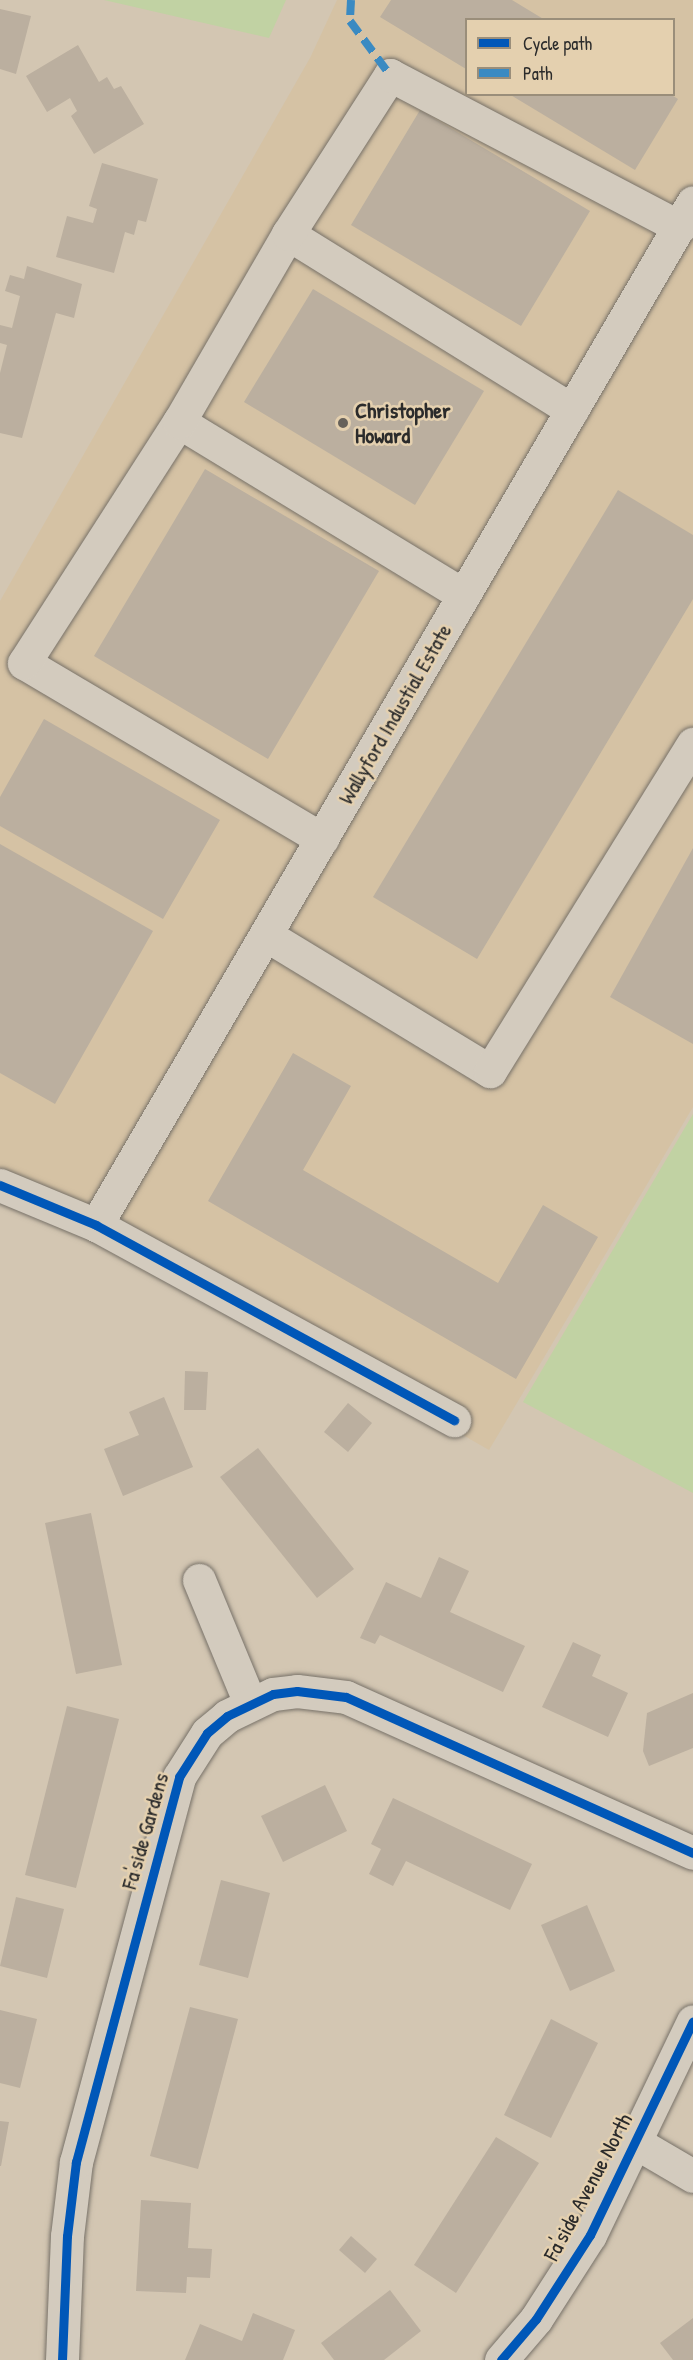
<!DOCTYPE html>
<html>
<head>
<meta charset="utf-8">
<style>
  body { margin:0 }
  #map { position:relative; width:693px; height:2360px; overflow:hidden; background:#d3c6b2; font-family:"Patrick Hand",sans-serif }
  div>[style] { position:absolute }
  .built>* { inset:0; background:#d5c2a4 }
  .green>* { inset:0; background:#c1d2a3 }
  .building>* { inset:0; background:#bbaf9f }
  .roads { filter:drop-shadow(0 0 2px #777168) drop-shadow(0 0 2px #777168) }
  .minor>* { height:33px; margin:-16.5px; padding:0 16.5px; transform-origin:16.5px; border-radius:16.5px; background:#d3cbbe }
  .quiet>* { height:8px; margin-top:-4px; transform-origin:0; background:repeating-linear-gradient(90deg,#3a8ac2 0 15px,transparent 0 23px) }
  .cycleway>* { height:9px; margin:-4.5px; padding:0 4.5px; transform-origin:4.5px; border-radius:4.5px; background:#0057b8 }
  .dots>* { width:16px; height:16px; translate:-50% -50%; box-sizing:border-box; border:3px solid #e4d0af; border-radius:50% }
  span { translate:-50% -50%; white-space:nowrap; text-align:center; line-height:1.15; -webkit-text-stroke:5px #e4d0af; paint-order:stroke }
  .poi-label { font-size:22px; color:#2b2b2b; font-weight:700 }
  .left { translate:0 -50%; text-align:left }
  .street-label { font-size:22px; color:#2b2b2b }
  .legend { position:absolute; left:465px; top:18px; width:210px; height:78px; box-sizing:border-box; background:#e4d0af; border:2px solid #9a8e7a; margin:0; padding:8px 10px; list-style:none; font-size:18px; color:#2b2b2b }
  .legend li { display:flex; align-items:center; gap:12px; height:30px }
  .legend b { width:30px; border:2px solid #9a8e7a }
</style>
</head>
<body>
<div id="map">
  <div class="built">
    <i style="clip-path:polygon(evenodd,337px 0,693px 0,693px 1107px,489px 1450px,0 1170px,0 601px,310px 58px,337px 0,466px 20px,674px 20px,674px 94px,466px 94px,466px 20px)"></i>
  </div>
  <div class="green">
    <i style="clip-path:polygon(104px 0,286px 0,269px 38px)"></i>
    <i style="clip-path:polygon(693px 1114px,693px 1493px,523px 1402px)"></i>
  </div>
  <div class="building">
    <i style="clip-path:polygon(391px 0,512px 0,545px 20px,466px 20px,466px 69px,380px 17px)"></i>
    <i style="clip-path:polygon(0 9px,31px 16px,16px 74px,0 69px)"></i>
    <i style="clip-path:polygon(78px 45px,99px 82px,107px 77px,114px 89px,121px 86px,144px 124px,94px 154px,71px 116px,77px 111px,70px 98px,47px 112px,26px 76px)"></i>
    <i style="clip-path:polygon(509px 94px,670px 94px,678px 99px,635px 170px)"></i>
    <i style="clip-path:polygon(420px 110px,590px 211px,521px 326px,351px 225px)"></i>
    <i style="clip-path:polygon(102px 163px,158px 179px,146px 222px,138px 220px,134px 235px,125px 232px,114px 273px,56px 257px,67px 216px,93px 223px,97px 209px,89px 206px)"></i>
    <i style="clip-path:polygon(27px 266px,82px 284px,74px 318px,56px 313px,22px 438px,0 433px,0 373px,7px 345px,0 343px,0 325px,12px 328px,20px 296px,5px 291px,10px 275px,24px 279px)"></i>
    <i style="clip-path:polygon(313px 289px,484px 391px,415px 505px,244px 402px)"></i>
    <i style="clip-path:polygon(205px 469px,379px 571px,268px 759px,94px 656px)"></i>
    <i style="clip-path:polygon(618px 490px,693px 535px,693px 599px,477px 959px,373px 897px)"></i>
    <i style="clip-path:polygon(44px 719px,220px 820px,163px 919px,0 826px,0 797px)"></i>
    <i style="clip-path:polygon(0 844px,153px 931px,55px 1104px,0 1073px)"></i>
    <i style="clip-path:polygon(693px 848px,693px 1044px,610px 997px)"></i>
    <i style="clip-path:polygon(293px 1053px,351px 1086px,303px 1170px,498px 1283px,543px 1205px,598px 1237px,516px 1379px,208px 1201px)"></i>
    <i style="clip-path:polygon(185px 1371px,208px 1372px,206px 1410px,184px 1410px)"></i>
    <i style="clip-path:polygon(164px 1397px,193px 1467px,123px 1496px,104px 1449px,139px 1435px,129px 1412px)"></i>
    <i style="clip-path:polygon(348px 1403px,372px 1423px,348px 1452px,324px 1432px)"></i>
    <i style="clip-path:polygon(258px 1448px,354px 1569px,317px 1598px,220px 1477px)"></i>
    <i style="clip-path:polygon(91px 1513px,122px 1665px,76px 1674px,45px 1523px)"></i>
    <i style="clip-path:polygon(439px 1557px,469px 1571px,450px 1612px,525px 1646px,503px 1692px,380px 1635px,375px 1644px,360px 1638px,386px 1582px,421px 1598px)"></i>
    <i style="clip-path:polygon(573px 1642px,601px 1655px,592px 1676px,628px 1693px,608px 1737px,542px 1707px)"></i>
    <i style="clip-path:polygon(693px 1693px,693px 1748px,649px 1766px,643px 1751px,647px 1713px)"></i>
    <i style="clip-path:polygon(67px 1706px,119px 1719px,76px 1888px,25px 1875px)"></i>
    <i style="clip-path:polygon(325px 1785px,347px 1831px,283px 1862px,261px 1816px)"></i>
    <i style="clip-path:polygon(393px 1798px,532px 1864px,510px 1910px,406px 1861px,393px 1886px,369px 1874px,381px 1849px,371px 1844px)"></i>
    <i style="clip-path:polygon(221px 1880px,270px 1893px,248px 1978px,199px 1965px)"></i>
    <i style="clip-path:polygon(16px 1897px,64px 1909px,47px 1978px,0 1966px)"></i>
    <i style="clip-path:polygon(587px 1905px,615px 1971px,570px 1991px,541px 1925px)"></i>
    <i style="clip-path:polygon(190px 2007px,238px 2019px,198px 2169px,150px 2156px)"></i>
    <i style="clip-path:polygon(0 2010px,37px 2019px,20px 2088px,0 2083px)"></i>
    <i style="clip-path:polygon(551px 2019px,598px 2043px,551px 2138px,504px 2115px)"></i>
    <i style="clip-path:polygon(0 2121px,9px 2122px,1px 2166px,0 2166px)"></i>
    <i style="clip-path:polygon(496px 2137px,539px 2163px,456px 2293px,414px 2265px)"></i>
    <i style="clip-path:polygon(141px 2200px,191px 2203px,188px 2248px,212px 2249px,210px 2278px,187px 2277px,186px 2293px,136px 2291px)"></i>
    <i style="clip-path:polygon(351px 2236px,377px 2259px,365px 2273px,339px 2250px)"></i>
    <i style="clip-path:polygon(390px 2290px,421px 2331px,384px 2360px,334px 2360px,321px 2343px)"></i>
    <i style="clip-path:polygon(253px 2313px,295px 2330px,283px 2360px,185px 2360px,200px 2324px,242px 2341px)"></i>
    <i style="clip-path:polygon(693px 2318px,693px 2360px,673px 2360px,660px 2343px)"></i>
  </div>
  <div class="roads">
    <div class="minor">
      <i style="left:288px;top:234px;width:334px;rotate:31.8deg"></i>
      <i style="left:179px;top:422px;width:333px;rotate:31.3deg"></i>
      <i style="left:322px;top:839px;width:346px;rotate:-149.4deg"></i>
      <i style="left:24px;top:663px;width:287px;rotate:-57.3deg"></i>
      <i style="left:179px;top:422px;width:217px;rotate:-59.9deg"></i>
      <i style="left:288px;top:234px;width:189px;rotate:-57.3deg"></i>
      <i style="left:390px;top:75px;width:327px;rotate:27.7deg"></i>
      <i style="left:266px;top:935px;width:262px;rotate:31.3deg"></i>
      <i style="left:490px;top:1071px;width:385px;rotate:-58.2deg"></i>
      <i style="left:0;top:1185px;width:104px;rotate:22.6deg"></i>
      <i style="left:96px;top:1225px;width:408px;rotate:28.6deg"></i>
      <i style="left:96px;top:1225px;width:1184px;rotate:-59.73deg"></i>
      <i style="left:199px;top:1580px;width:133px;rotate:67.5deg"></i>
      <i style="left:635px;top:2142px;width:67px;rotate:30.4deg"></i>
      <i style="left:62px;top:2360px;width:124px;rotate:-87.7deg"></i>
      <i style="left:67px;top:2236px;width:75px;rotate:-83.1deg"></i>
      <i style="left:76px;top:2162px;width:399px;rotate:-75deg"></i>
      <i style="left:179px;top:1777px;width:52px;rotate:-57.5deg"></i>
      <i style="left:207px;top:1733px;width:26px;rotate:-40deg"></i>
      <i style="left:227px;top:1716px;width:51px;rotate:-25.6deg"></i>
      <i style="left:273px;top:1694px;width:24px;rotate:-7deg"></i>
      <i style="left:297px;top:1691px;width:49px;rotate:7deg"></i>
      <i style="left:346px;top:1697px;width:380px;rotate:24.2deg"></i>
      <i style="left:501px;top:2360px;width:54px;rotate:-49.5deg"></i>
      <i style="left:536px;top:2319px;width:100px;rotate:-57.3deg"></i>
      <i style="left:590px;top:2235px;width:237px;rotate:-64.3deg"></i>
    </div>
  </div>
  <div class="quiet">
    <i style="left:351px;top:0;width:21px;rotate:93deg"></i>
    <i style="left:350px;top:21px;width:67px;rotate:53.5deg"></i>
  </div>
  <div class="cycleway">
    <i style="left:0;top:1185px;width:104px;rotate:22.6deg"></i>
    <i style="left:96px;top:1225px;width:408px;rotate:28.6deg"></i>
    <i style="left:62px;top:2360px;width:124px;rotate:-87.7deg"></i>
    <i style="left:67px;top:2236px;width:75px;rotate:-83.1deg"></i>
    <i style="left:76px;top:2162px;width:399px;rotate:-75deg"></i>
    <i style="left:179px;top:1777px;width:52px;rotate:-57.5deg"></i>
    <i style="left:207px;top:1733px;width:26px;rotate:-40deg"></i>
    <i style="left:227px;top:1716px;width:51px;rotate:-25.6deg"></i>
    <i style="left:273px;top:1694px;width:24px;rotate:-7deg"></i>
    <i style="left:297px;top:1691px;width:49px;rotate:7deg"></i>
    <i style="left:346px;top:1697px;width:380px;rotate:24.2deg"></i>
    <i style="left:501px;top:2360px;width:54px;rotate:-49.5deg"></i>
    <i style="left:536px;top:2319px;width:100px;rotate:-57.3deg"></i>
    <i style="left:590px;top:2235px;width:237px;rotate:-64.3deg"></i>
  </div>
  <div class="dots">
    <i style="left:343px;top:423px;background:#66615a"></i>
  </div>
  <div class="poi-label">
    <span class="left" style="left:355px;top:423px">Christopher<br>Howard</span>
  </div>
  <div class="street-label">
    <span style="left:395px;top:714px;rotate:-60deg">Wallyford Industial Estate</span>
    <span style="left:145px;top:1831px;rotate:-74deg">Fa'side Gardens</span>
    <span style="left:588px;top:2187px;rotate:-62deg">Fa'side Avenue North</span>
  </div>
  <ul class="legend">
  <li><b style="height:8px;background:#0057b8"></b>Cycle path</li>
  <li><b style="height:8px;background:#3a8ac2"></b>Path</li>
  </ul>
</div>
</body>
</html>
